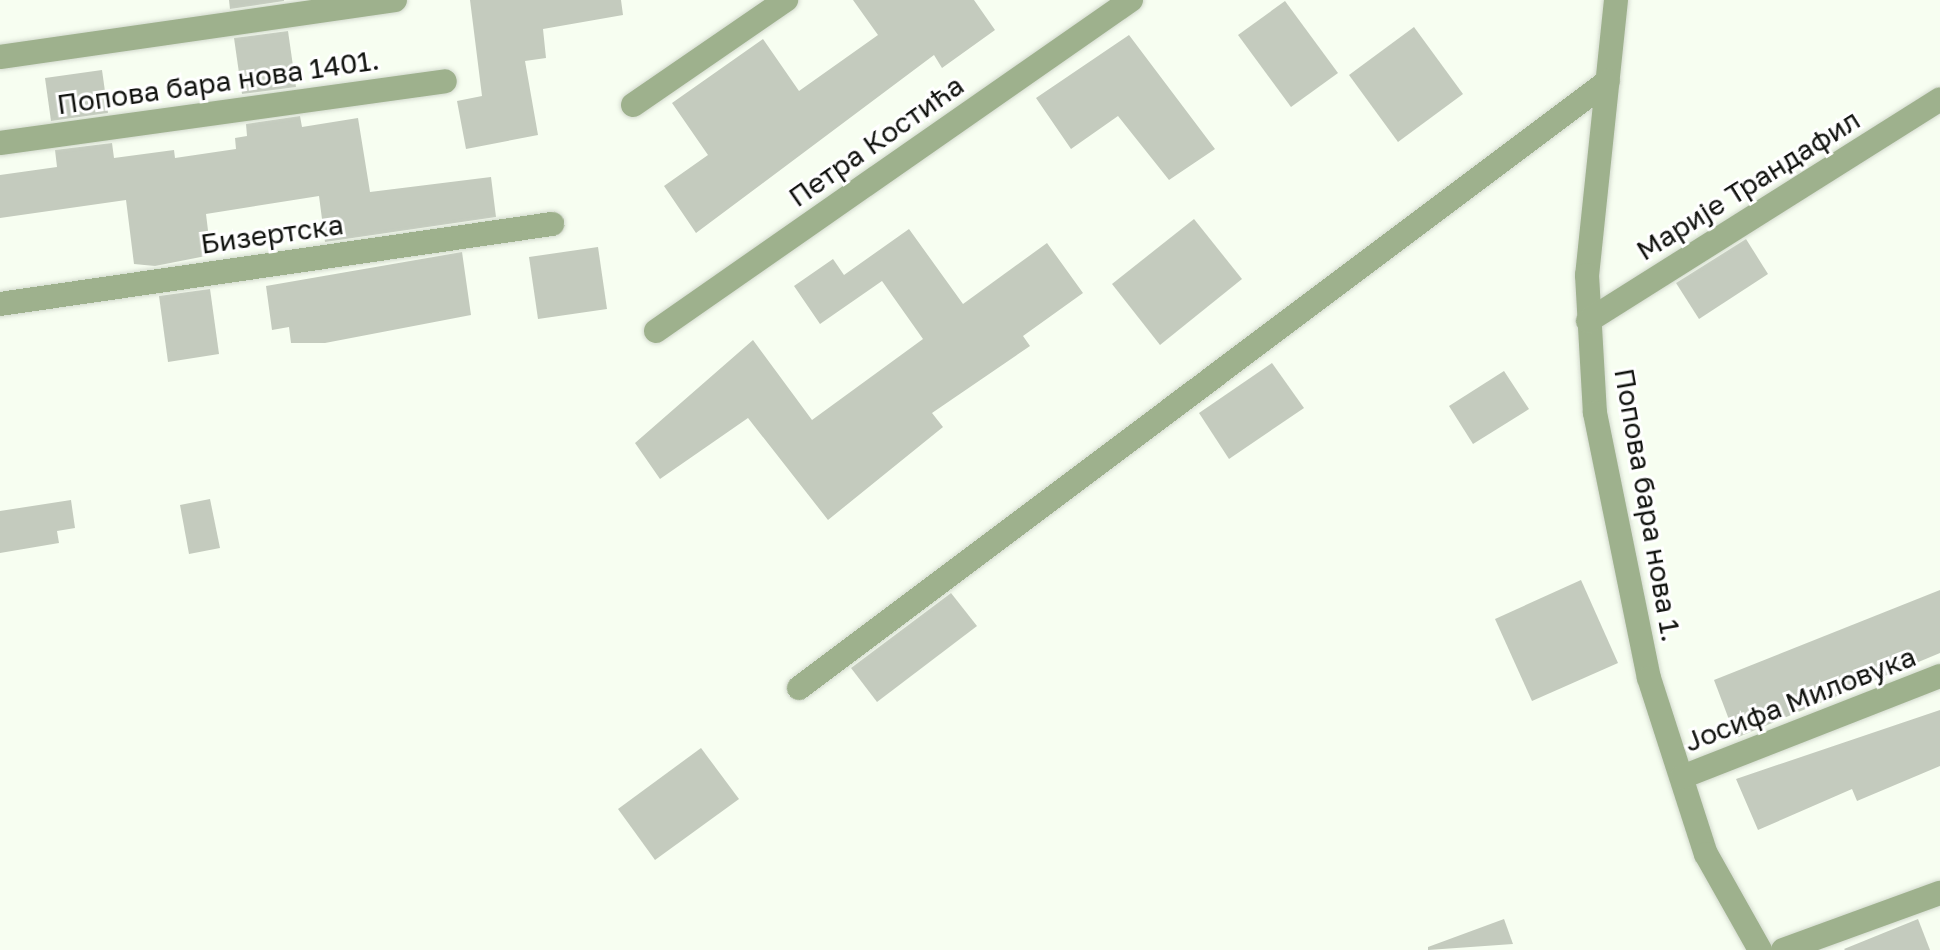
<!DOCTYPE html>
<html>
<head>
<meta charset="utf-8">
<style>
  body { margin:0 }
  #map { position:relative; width:1940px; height:950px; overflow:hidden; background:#f7fef1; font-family:"Golos Text",sans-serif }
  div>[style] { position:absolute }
  .building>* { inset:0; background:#c4cbbe }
  .roads { filter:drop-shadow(0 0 2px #d2d9cd) drop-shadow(0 0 2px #d2d9cd) }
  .minor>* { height:24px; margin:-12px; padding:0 12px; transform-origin:12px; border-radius:12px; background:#9eb18d }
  span { translate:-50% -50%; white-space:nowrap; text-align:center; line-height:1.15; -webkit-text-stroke:6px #fff; paint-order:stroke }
  .street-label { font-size:28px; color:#121410 }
</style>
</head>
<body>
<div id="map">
  <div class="building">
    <i style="clip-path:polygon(229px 0,284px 0,284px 1px,230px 9px)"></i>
    <i style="clip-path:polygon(470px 0,621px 0,623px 15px,543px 29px,546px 58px,525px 61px,538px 135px,466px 149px,457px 101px,482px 96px)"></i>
    <i style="clip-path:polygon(853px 0,974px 0,995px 30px,942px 68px,934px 55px,696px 233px,664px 186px,708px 155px,672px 103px,763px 39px,799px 91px,878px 35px)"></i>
    <i style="clip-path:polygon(1285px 1px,1338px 73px,1291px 107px,1238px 35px)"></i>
    <i style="clip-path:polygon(1414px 27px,1463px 94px,1398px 142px,1349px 75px)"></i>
    <i style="clip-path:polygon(288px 31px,296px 87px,242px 94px,234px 38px)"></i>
    <i style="clip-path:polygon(1129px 35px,1215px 149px,1169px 180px,1118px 116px,1071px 149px,1036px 98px)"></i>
    <i style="clip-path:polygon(102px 70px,108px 113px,51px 121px,45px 78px)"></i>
    <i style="clip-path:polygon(300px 116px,302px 127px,358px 118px,370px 192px,491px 177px,496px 217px,325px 242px,319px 196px,206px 214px,211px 255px,155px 266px,134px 264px,126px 200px,0 218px,0 175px,57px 167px,55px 150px,112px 143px,114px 158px,174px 150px,175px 158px,236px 149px,235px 138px,247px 136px,246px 124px)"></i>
    <i style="clip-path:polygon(1194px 219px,1242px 279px,1160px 345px,1112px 284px)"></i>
    <i style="clip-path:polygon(909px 229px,963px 304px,1047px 243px,1083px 293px,1023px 336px,1030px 346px,932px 413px,943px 427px,828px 520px,748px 418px,660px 479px,635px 443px,753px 340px,812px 420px,923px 339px,882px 281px,820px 324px,794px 286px,833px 259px,844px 275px)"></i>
    <i style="clip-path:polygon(1746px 239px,1768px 274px,1699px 319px,1676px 283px)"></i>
    <i style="clip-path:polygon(598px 247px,607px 309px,538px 319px,529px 257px)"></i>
    <i style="clip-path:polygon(462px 252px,471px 315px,325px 343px,291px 343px,289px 327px,272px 330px,266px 286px)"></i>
    <i style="clip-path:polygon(210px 289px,219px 354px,168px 362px,159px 296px)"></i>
    <i style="clip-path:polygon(1272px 363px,1304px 408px,1229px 459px,1199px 413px)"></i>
    <i style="clip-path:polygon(1504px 371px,1529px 409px,1473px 444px,1449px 406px)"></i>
    <i style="clip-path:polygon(210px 499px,220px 548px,189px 554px,180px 505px)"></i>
    <i style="clip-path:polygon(71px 500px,75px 528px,57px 531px,59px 543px,0 553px,0 511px)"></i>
    <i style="clip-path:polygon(1581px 580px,1618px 663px,1532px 701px,1495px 619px)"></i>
    <i style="clip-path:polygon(1940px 590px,1940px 653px,1736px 738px,1714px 680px)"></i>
    <i style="clip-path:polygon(951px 593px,977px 626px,877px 702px,851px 668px)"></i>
    <i style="clip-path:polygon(1940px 710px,1940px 766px,1857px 801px,1852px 789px,1758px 830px,1736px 779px)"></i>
    <i style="clip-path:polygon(701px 748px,739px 799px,655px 860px,618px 809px)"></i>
    <i style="clip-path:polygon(1504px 919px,1513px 944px,1428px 950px,1428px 947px)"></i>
    <i style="clip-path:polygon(1918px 919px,1930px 950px,1845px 950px,1844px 949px)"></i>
  </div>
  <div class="roads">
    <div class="minor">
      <i style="left:1616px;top:0;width:277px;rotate:96deg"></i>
      <i style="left:1587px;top:275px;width:138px;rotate:86.7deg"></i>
      <i style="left:1595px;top:413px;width:270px;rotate:78.5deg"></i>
      <i style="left:1649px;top:678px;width:185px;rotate:72.1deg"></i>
      <i style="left:1706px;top:854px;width:110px;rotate:60.6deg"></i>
      <i style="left:0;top:57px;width:399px;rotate:-8.2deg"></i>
      <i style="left:633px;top:105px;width:186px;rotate:-34.5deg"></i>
      <i style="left:0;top:143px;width:449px;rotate:-7.9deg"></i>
      <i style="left:0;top:304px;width:558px;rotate:-8.25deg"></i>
      <i style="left:1588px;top:321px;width:416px;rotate:-32.2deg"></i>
      <i style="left:656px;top:331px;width:579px;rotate:-34.87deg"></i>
      <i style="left:799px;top:688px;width:1011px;rotate:-36.88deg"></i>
      <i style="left:1682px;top:777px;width:277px;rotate:-21.4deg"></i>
      <i style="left:1783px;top:950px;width:167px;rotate:-20deg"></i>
    </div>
  </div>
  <div class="street-label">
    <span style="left:218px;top:82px;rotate:-8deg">Попова бара нова 1401.</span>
    <span style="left:876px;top:141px;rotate:-35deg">Петра Костића</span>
    <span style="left:1748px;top:185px;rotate:-32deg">Марије Трандафил</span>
    <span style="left:272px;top:234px;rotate:-8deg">Бизертска</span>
    <span style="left:1648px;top:505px;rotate:80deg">Попова бара нова 1.</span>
    <span style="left:1800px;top:699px;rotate:-21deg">Јосифа Миловука</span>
  </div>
</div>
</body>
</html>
